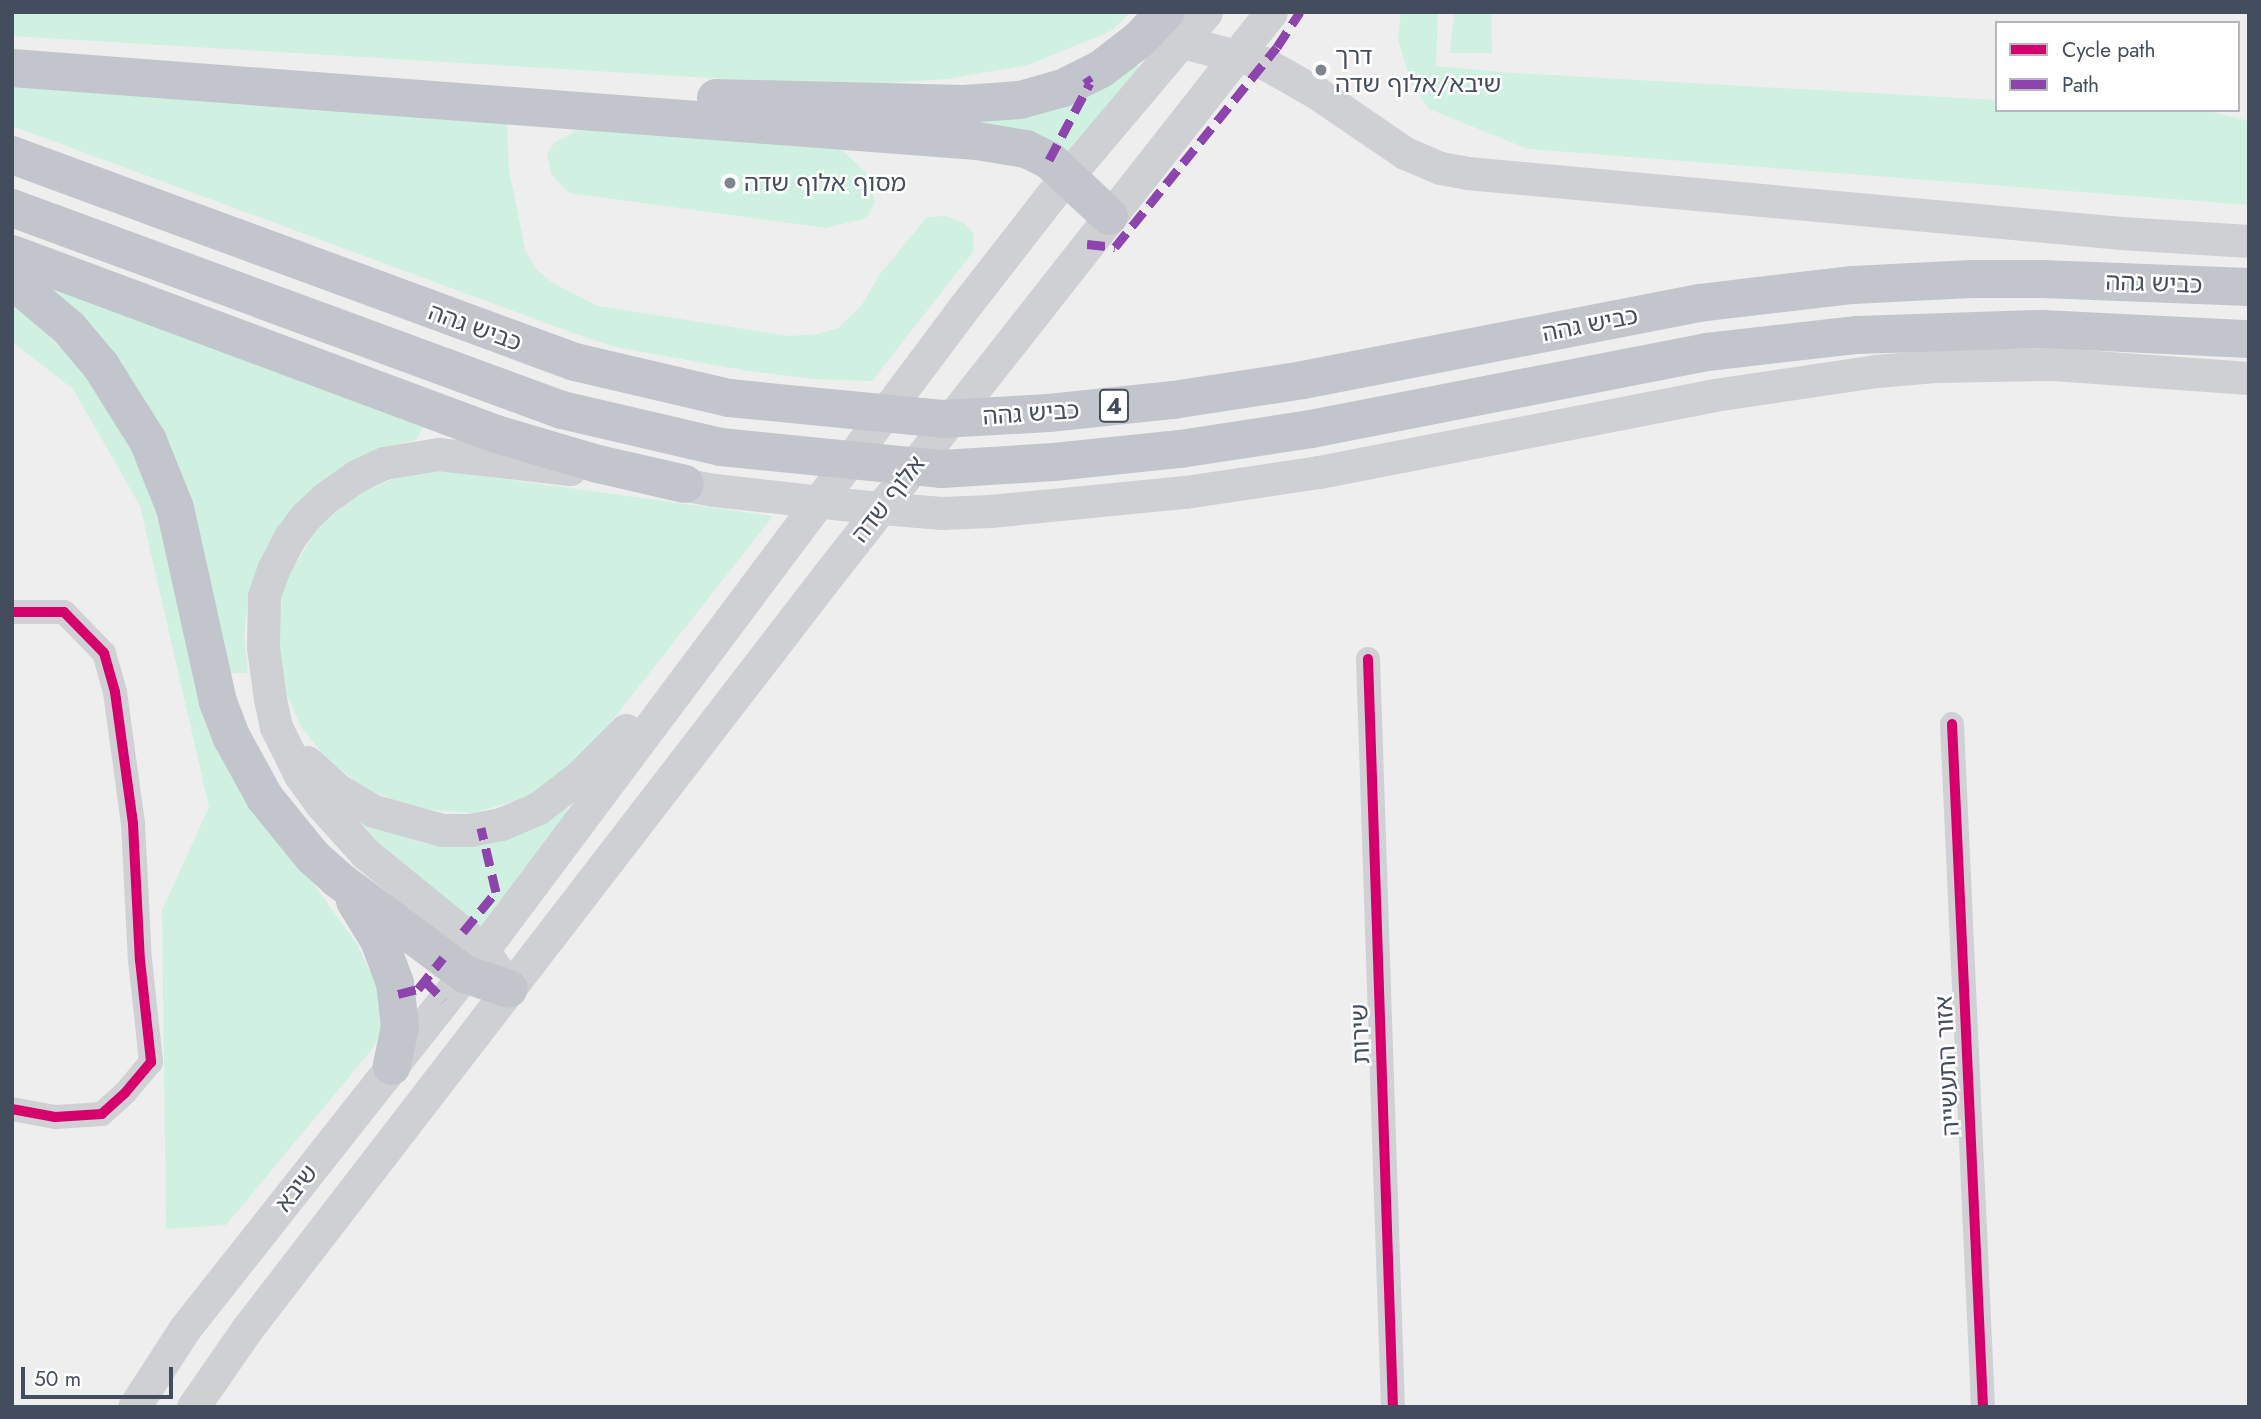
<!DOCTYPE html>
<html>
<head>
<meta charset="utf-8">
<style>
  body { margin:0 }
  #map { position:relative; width:2261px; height:1419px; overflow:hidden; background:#efeeee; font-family:Jost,"Noto Sans Hebrew",sans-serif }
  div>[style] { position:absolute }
  .green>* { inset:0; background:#d0f1e1 }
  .minor>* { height:24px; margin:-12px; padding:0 12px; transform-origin:12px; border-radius:12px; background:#cfd1d4 }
  .secondary>* { height:33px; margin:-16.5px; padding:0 16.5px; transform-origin:16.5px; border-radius:16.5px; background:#ced0d4 }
  .trunk>* { height:38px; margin:-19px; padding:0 19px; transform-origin:19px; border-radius:19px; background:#c2c6cc }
  .quiet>* { height:9px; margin-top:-4.5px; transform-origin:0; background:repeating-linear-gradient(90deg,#8e44ad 0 18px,transparent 0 27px) }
  .cycleway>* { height:10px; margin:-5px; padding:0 5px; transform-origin:5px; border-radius:5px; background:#d6006c }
  .dots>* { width:19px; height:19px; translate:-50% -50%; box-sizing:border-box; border:4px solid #fff; border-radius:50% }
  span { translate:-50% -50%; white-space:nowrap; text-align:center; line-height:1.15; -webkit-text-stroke:5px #fff; paint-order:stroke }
  .shield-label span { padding:2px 5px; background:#fff; border:2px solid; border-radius:5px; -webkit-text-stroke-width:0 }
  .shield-label { font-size:23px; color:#434d5d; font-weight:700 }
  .poi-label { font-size:24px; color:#434d5d }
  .left { translate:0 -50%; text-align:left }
  .street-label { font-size:24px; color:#434d5d }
  .frame { position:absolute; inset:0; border:14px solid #434d5d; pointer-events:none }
  .legend { position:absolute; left:1995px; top:21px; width:245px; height:91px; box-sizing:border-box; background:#fff; border:2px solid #b4b8be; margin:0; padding:9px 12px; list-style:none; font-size:21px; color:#434d5d }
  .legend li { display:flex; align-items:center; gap:14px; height:35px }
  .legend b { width:35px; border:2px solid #b4b8be }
  .scale { position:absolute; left:21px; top:1367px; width:152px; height:32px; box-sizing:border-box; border:4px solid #434d5d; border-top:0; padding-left:9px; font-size:21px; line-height:24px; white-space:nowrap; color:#434d5d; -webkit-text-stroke:5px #fff; paint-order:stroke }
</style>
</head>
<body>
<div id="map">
  <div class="green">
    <i style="clip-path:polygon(12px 12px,1131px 12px,1111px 31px,1028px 65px,947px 79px,843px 86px,12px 36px)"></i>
    <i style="clip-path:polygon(1401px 12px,1438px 12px,1436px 66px,1513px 73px,1997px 100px,1997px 110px,2212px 112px,2249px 121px,2249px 205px,1528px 149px,1429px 109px,1411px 83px,1398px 40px)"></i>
    <i style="clip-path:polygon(1454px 12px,1491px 12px,1492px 53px,1450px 53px)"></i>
    <i style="clip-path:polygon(1132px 56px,1141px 71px,1069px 159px,955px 113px)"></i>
    <i style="clip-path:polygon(12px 84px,507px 124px,509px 170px,525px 249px,537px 270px,553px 283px,598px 306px,790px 336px,817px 334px,838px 328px,861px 306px,880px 274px,927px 217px,946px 216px,965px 224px,974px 234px,973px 252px,872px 381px,814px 379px,742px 370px,615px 347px,570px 332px,12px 126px)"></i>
    <i style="clip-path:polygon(579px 129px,842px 150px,866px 173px,875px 202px,869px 215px,863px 219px,826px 228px,569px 193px,551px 174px,547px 154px,554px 143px)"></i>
    <i style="clip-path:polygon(45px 276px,426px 422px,416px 440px,379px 449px,249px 593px,244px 634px,248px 673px,231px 673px,198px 529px,44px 289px)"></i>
    <i style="clip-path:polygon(12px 306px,38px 325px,105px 393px,153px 488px,203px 681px,310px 879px,357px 944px,382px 996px,385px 1021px,374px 1047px,226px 1225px,166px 1229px,162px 910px,209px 807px,140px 506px,73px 389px,12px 342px)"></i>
    <i style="clip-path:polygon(439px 470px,773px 516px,585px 755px,544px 788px,521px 799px,474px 813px,425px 809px,401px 803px,363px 787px,328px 760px,301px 727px,286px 693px,277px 635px,281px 600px,288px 577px,318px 527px,364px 490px,404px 475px)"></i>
    <i style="clip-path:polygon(334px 795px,396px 833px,418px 842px,447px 846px,563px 806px,572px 812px,479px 936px,366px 844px)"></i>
  </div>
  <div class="minor">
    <i style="left:12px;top:612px;width:52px"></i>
    <i style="left:64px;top:612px;width:57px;rotate:45.7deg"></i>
    <i style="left:104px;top:653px;width:41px;rotate:74.2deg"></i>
    <i style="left:115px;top:692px;width:133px;rotate:82.2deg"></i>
    <i style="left:133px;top:824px;width:136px;rotate:87.1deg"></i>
    <i style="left:140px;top:960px;width:103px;rotate:83.8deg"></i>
    <i style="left:151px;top:1062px;width:40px;rotate:130deg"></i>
    <i style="left:125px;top:1093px;width:31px;rotate:138deg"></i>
    <i style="left:102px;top:1114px;width:47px;rotate:176.3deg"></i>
    <i style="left:55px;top:1117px;width:44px;rotate:-169.5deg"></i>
    <i style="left:1368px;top:659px;width:748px;rotate:88.09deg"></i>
    <i style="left:1952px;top:724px;width:684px;rotate:87.4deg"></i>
  </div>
  <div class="secondary">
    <i style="left:1182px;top:42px;width:85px;rotate:14.4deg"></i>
    <i style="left:1264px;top:63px;width:61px;rotate:29.5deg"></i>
    <i style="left:1317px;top:93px;width:107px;rotate:34.3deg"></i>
    <i style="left:1405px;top:153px;width:38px;rotate:23deg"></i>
    <i style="left:1440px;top:168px;width:27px;rotate:10deg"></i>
    <i style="left:1467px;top:173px;width:657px;rotate:5.24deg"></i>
    <i style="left:2121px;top:233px;width:128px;rotate:3.6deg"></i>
    <i style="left:659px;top:480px;width:56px;rotate:10.3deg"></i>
    <i style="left:714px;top:490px;width:145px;rotate:6.3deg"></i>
    <i style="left:858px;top:506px;width:84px;rotate:4.8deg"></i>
    <i style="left:942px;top:513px;width:48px;rotate:-2.4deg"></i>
    <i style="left:990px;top:511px;width:196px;rotate:-5.6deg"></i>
    <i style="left:1185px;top:492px;width:135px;rotate:-8.5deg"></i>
    <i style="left:1319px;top:472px;width:402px;rotate:-11deg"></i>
    <i style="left:1714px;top:395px;width:164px;rotate:-8.4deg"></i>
    <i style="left:1876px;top:371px;width:59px;rotate:-4.8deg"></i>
    <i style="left:1935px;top:366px;width:118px;rotate:-1deg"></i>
    <i style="left:2053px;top:364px;width:196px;rotate:4.1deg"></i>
    <i style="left:307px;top:762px;width:42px;rotate:42.1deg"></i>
    <i style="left:338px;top:790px;width:42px;rotate:30.3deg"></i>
    <i style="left:374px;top:811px;width:71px;rotate:15.6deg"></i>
    <i style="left:442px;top:830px;width:28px"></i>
    <i style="left:470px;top:830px;width:32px;rotate:-11deg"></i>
    <i style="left:501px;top:824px;width:39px;rotate:-23deg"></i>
    <i style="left:537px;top:809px;width:54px;rotate:-37.5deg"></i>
    <i style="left:580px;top:776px;width:65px;rotate:-45deg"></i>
    <i style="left:509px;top:989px;width:48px;rotate:-123deg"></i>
    <i style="left:483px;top:949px;width:152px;rotate:-140.9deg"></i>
    <i style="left:365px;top:853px;width:66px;rotate:-131.9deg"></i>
    <i style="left:321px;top:804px;width:36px;rotate:-126deg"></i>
    <i style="left:300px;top:775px;width:54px;rotate:-116.6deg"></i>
    <i style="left:276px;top:727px;width:29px;rotate:-102deg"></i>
    <i style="left:270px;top:699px;width:52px;rotate:-97.7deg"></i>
    <i style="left:263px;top:647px;width:51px;rotate:-88.9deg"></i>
    <i style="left:264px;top:596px;width:28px;rotate:-71deg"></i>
    <i style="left:273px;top:570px;width:37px;rotate:-63deg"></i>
    <i style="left:290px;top:537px;width:26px;rotate:-53deg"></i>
    <i style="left:306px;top:516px;width:26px;rotate:-43deg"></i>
    <i style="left:325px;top:498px;width:38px;rotate:-35deg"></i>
    <i style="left:356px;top:476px;width:31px;rotate:-25deg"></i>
    <i style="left:384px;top:463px;width:55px;rotate:-9.5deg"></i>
    <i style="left:438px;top:454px;width:133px;rotate:6.5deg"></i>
    <i style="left:134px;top:1407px;width:95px;rotate:-57deg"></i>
    <i style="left:186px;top:1327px;width:450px;rotate:-51.7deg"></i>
    <i style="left:465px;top:974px;width:834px;rotate:-53.19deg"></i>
    <i style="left:965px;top:306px;width:137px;rotate:-52.1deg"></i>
    <i style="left:1049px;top:198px;width:243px;rotate:-49.8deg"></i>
    <i style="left:193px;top:1407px;width:95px;rotate:-55.3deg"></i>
    <i style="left:247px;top:1329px;width:952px;rotate:-52.38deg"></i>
    <i style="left:828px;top:575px;width:716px;rotate:-51.8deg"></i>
  </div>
  <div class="trunk">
    <i style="left:12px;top:68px;width:968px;rotate:4.33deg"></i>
    <i style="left:977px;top:141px;width:50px;rotate:9.3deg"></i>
    <i style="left:1026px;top:149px;width:25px;rotate:26deg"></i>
    <i style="left:1049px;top:160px;width:82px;rotate:43deg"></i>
    <i style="left:716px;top:98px;width:248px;rotate:1.4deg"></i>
    <i style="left:964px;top:104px;width:56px;rotate:-4.1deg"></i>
    <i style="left:1020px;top:100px;width:45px;rotate:-15.6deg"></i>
    <i style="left:1063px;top:88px;width:42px;rotate:-26.6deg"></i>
    <i style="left:1101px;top:69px;width:49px;rotate:-37.6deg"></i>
    <i style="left:1140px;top:39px;width:37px;rotate:-47deg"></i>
    <i style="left:12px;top:155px;width:600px;rotate:20.19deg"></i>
    <i style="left:575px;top:362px;width:158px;rotate:13.2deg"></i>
    <i style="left:729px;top:398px;width:214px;rotate:5.6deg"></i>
    <i style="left:942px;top:419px;width:107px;rotate:-3.2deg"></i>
    <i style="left:1049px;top:413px;width:125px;rotate:-6deg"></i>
    <i style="left:1173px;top:400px;width:132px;rotate:-8.7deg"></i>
    <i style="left:1303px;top:380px;width:403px;rotate:-11deg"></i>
    <i style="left:1699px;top:303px;width:155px;rotate:-6.7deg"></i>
    <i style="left:1853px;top:285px;width:118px;rotate:-2.9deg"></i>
    <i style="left:1971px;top:279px;width:71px"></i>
    <i style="left:2042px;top:279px;width:207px;rotate:2.2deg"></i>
    <i style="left:12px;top:208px;width:586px;rotate:20.17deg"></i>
    <i style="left:562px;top:410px;width:163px;rotate:13.1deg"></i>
    <i style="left:721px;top:447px;width:222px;rotate:5.7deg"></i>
    <i style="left:942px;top:469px;width:112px;rotate:-3.6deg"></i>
    <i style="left:1054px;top:462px;width:127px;rotate:-5.9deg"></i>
    <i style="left:1180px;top:449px;width:133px;rotate:-8.7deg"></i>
    <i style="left:1311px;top:429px;width:403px;rotate:-11deg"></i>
    <i style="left:1707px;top:352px;width:151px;rotate:-6.5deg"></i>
    <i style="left:1857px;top:335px;width:185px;rotate:-1.9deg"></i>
    <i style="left:2042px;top:329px;width:207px;rotate:2.8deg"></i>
    <i style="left:12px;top:254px;width:516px;rotate:20.4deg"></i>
    <i style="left:496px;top:434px;width:106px;rotate:16.4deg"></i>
    <i style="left:598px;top:464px;width:89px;rotate:12.9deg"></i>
    <i style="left:12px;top:280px;width:75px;rotate:40.1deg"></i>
    <i style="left:69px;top:328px;width:50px;rotate:49.9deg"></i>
    <i style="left:101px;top:366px;width:89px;rotate:57.9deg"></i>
    <i style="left:148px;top:441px;width:72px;rotate:68.1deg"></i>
    <i style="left:175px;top:508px;width:199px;rotate:77.5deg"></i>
    <i style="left:218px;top:702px;width:39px;rotate:69deg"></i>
    <i style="left:232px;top:738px;width:68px;rotate:61.2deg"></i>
    <i style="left:265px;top:798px;width:76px;rotate:50.9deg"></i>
    <i style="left:313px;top:857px;width:31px;rotate:42deg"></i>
    <i style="left:336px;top:878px;width:161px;rotate:36.7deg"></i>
    <i style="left:465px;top:974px;width:46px;rotate:18.8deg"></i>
    <i style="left:355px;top:901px;width:46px;rotate:58.4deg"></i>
    <i style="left:379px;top:940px;width:46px;rotate:69.6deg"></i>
    <i style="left:395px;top:983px;width:44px;rotate:83.5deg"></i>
    <i style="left:400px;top:1027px;width:40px;rotate:102deg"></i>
  </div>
  <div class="quiet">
    <i style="left:1049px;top:160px;width:87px;rotate:-62deg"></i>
    <i style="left:1090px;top:83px;width:7px;rotate:-124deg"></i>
    <i style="left:1087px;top:244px;width:28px;rotate:6deg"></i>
    <i style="left:1115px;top:247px;width:257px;rotate:-51deg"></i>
    <i style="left:1277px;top:47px;width:42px;rotate:-56.7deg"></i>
    <i style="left:463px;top:932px;width:52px;rotate:-50.5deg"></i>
    <i style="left:496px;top:892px;width:66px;rotate:-103.2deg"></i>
    <i style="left:425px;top:981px;width:27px;rotate:45deg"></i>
    <i style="left:398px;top:994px;width:21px;rotate:-14deg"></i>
    <i style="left:418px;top:989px;width:40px;rotate:-51deg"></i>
  </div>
  <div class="cycleway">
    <i style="left:12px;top:612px;width:52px"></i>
    <i style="left:64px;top:612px;width:57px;rotate:45.7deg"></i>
    <i style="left:104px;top:653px;width:41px;rotate:74.2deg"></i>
    <i style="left:115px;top:692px;width:133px;rotate:82.2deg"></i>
    <i style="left:133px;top:824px;width:136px;rotate:87.1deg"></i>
    <i style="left:140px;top:960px;width:103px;rotate:83.8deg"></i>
    <i style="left:151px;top:1062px;width:40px;rotate:130deg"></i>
    <i style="left:125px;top:1093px;width:31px;rotate:138deg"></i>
    <i style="left:102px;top:1114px;width:47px;rotate:176.3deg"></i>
    <i style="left:55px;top:1117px;width:44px;rotate:-169.5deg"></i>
    <i style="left:1368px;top:659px;width:748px;rotate:88.09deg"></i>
    <i style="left:1952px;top:724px;width:684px;rotate:87.4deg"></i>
  </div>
  <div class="dots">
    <i style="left:1321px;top:70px;background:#7f8590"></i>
    <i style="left:730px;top:183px;background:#7f8590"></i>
  </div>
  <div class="shield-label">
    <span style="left:1114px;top:406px">4</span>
  </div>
  <div class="poi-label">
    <span class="left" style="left:1335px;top:70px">דרך<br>שיבא/אלוף שדה</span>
    <span class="left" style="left:744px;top:183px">מסוף אלוף שדה</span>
  </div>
  <div class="street-label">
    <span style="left:2154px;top:283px;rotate:2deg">כביש גהה</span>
    <span style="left:1590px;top:324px;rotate:-11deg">כביש גהה</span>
    <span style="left:475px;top:327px;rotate:20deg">כביש גהה</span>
    <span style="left:1031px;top:413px;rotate:-4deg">כביש גהה</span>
    <span style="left:888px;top:499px;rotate:-52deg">אלוף שדה</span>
    <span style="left:1360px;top:1034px;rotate:-92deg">שירות</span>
    <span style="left:1947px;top:1066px;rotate:-93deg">אזור התעשייה</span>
    <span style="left:296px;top:1188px;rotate:-52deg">שיבא</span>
  </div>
  <div class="frame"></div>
  <ul class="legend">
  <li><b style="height:9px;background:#d6006c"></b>Cycle path</li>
  <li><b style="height:9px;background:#8e44ad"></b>Path</li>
  </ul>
  <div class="scale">50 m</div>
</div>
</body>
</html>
